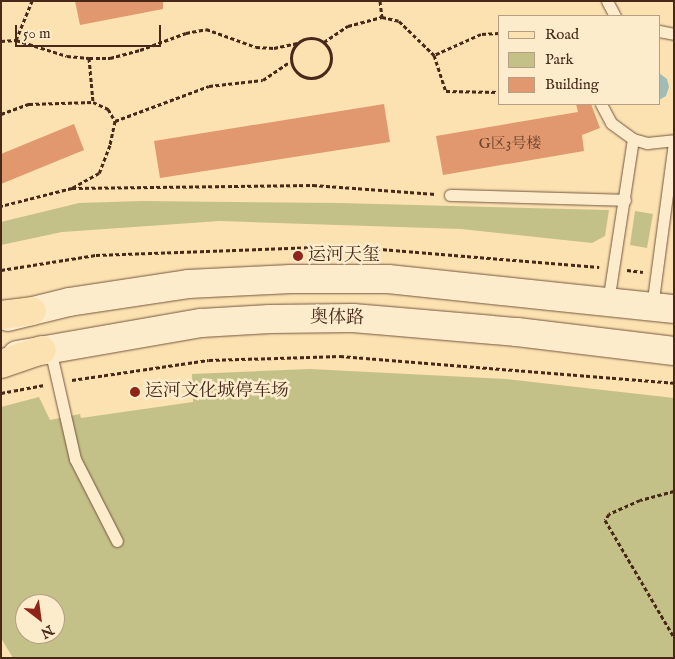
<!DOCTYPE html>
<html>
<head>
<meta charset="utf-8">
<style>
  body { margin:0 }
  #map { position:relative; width:675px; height:659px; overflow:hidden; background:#fce1b1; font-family:"IM FELL English","Noto Serif SC",serif }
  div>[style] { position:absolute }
  .green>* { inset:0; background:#c4c188 }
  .water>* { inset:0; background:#a1bcb4 }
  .building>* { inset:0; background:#e1986e }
  .path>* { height:3px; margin-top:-1.5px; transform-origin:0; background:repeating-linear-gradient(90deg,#482819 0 4px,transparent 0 6.5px) }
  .path>.ring { margin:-1.5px; padding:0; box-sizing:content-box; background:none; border:3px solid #482819; border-radius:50% }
  .roads { filter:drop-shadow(0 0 1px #75563f) drop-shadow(0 0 1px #75563f) }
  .service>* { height:11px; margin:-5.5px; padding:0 5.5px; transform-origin:5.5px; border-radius:5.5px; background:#fdeccc }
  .secondary>* { height:28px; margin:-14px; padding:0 14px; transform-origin:14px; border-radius:14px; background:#fdeccc }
  .primary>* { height:28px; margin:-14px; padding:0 14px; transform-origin:14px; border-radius:14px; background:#fce1b1 }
  .dots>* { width:14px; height:14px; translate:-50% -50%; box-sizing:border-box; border:2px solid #fdeccc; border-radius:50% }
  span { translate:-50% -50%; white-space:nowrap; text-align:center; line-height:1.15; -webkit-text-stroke:5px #fdeccc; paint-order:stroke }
  .number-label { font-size:15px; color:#6e442e }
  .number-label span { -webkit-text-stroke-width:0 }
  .poi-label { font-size:18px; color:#482819 }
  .left { translate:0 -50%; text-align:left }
  .street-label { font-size:18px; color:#482819 }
  .frame { position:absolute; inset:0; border:2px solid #482819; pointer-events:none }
  .legend { position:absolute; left:498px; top:15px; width:162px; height:90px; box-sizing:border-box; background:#fdeccc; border:1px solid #b59e84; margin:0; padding:6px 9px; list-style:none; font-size:15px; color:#482819 }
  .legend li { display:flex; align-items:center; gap:10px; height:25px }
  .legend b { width:25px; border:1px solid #b59e84 }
  .north { position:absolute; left:15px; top:594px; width:50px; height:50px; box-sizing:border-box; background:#fdeccc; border:1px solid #b59e84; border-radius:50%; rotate:150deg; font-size:14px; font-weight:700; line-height:20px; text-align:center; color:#482819 }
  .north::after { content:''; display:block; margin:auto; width:18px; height:22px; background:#8f2418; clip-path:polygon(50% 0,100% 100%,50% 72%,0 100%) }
  .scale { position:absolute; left:15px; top:25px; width:146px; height:22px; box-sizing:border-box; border:2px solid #482819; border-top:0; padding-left:6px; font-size:15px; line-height:18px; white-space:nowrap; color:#482819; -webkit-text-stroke:4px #fdeccc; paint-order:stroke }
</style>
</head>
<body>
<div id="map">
  <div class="green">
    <i style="clip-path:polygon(142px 201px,339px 203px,609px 210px,605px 236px,592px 243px,461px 229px,220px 221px,62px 232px,1px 245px,1px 222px,79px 203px)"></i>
    <i style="clip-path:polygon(635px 211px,653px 214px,647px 248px,630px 245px)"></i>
    <i style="clip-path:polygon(evenodd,310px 369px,506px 379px,674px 398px,674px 658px,13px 658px,1px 638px,1px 407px,39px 397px,50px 420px,80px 414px,81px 418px,193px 402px,192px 374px,310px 369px,25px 604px,55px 604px,55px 634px,25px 634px,25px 604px)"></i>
  </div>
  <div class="water">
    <i style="clip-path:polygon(659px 73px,667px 79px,669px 87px,666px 96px,659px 100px)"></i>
  </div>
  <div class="building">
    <i style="clip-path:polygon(75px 1px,163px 1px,163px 9px,80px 25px)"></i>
    <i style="clip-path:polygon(384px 104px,390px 142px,160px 178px,154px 141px)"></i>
    <i style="clip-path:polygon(576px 104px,591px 104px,600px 128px,582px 135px,584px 151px,443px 175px,436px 136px,578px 112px)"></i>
    <i style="clip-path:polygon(74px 124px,84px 150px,1px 184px,1px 154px)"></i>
  </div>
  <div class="path">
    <i style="left:380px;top:1px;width:16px;rotate:83deg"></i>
    <i style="left:499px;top:33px;width:18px;rotate:177deg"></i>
    <i style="left:481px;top:34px;width:51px;rotate:155.9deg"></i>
    <i style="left:434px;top:55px;width:38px;rotate:72deg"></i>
    <i style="left:446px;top:91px;width:53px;rotate:1.1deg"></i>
    <i class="ring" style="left:291px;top:38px;width:37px;height:37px"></i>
    <i style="left:16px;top:40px;width:42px;rotate:-67.7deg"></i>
    <i style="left:1px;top:41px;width:15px;rotate:-4deg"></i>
    <i style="left:16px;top:40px;width:53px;rotate:17.4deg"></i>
    <i style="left:67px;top:56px;width:22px;rotate:5deg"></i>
    <i style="left:89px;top:58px;width:21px"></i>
    <i style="left:110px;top:58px;width:31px;rotate:-15deg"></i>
    <i style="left:140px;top:50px;width:49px;rotate:-20.3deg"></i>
    <i style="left:186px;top:33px;width:20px;rotate:-11deg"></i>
    <i style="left:206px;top:29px;width:53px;rotate:19.8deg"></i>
    <i style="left:256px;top:47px;width:18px;rotate:3deg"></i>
    <i style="left:274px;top:48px;width:24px;rotate:-12deg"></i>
    <i style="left:324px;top:42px;width:29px;rotate:-34deg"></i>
    <i style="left:348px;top:26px;width:35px;rotate:-15deg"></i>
    <i style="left:382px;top:17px;width:17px;rotate:13deg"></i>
    <i style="left:399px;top:21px;width:49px;rotate:44.2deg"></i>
    <i style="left:89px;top:58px;width:44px;rotate:84.8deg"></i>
    <i style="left:1px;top:114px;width:30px;rotate:-20deg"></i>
    <i style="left:29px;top:104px;width:64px;rotate:-1.8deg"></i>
    <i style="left:93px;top:102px;width:17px;rotate:25deg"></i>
    <i style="left:108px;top:109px;width:14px;rotate:60deg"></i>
    <i style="left:115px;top:121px;width:25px;rotate:102deg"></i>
    <i style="left:110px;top:145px;width:30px;rotate:111deg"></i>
    <i style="left:99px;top:173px;width:31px;rotate:151deg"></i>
    <i style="left:72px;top:188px;width:73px;rotate:165.8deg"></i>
    <i style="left:115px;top:121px;width:100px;rotate:-20.4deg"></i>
    <i style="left:209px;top:86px;width:54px;rotate:-6.3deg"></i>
    <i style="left:263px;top:80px;width:32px;rotate:-34deg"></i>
    <i style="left:72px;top:188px;width:241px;rotate:-0.7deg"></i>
    <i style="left:313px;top:185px;width:123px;rotate:4.2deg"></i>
    <i style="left:1px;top:270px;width:96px;rotate:-9deg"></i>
    <i style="left:96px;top:255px;width:248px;rotate:-2.1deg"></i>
    <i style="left:344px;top:246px;width:256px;rotate:4.7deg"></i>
    <i style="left:627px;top:270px;width:16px;rotate:7deg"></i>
    <i style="left:72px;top:380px;width:138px;rotate:-8.3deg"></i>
    <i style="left:209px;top:360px;width:131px;rotate:-1.7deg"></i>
    <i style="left:340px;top:356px;width:335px;rotate:4.6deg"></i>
    <i style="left:1px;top:393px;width:44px;rotate:-10.5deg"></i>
    <i style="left:674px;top:491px;width:35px;rotate:165deg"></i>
    <i style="left:640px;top:500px;width:34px;rotate:156deg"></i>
    <i style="left:609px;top:514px;width:7px;rotate:124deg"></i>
    <i style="left:605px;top:520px;width:136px;rotate:59.5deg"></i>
  </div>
  <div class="roads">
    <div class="service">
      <i style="left:607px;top:1px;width:17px;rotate:62deg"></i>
      <i style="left:659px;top:31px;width:15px;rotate:11deg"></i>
      <i style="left:601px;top:104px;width:21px;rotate:62deg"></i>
      <i style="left:611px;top:123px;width:27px;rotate:36deg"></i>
      <i style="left:633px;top:139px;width:15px;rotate:16deg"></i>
      <i style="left:647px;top:143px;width:27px;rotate:-6deg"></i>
      <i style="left:450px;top:195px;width:175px;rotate:1.6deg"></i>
      <i style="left:608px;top:302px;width:165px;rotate:-81.3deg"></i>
      <i style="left:652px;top:307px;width:165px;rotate:-82.4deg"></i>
      <i style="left:50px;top:349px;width:113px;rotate:77.2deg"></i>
      <i style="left:75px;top:459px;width:92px;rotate:62.9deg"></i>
    </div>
    <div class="secondary">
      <i style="left:8px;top:317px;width:63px;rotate:-13.8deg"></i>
      <i style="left:69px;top:302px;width:120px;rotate:-8.6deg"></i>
      <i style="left:188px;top:284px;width:103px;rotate:-2.8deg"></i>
      <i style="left:291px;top:279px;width:97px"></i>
      <i style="left:388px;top:279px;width:288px;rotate:6deg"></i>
      <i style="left:17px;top:355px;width:187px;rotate:-9.9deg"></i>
      <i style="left:201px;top:323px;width:69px;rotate:-3.3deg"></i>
      <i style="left:270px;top:319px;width:83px;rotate:-0.7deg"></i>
      <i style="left:353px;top:318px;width:165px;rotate:4.9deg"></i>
      <i style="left:517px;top:332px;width:158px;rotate:6.9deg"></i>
    </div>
    <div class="primary">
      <i style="left:1px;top:315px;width:31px;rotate:-7deg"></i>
      <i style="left:1px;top:364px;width:43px;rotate:-18.9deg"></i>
    </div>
  </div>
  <div class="dots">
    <i style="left:298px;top:256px;background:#8f2418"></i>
    <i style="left:135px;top:392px;background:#8f2418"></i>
  </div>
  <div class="number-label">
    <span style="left:510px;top:144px">G区3号楼</span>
  </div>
  <div class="poi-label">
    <span class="left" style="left:308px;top:256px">运河天玺</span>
    <span class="left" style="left:145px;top:392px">运河文化城停车场</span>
  </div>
  <div class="street-label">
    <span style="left:337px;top:319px;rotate:1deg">奥体路</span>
  </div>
  <div class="frame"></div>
  <ul class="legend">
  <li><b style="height:6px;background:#fce1b1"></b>Road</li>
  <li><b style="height:14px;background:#c4c188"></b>Park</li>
  <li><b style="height:14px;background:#e1986e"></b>Building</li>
  </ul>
  <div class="north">N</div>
  <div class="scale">50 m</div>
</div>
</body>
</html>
